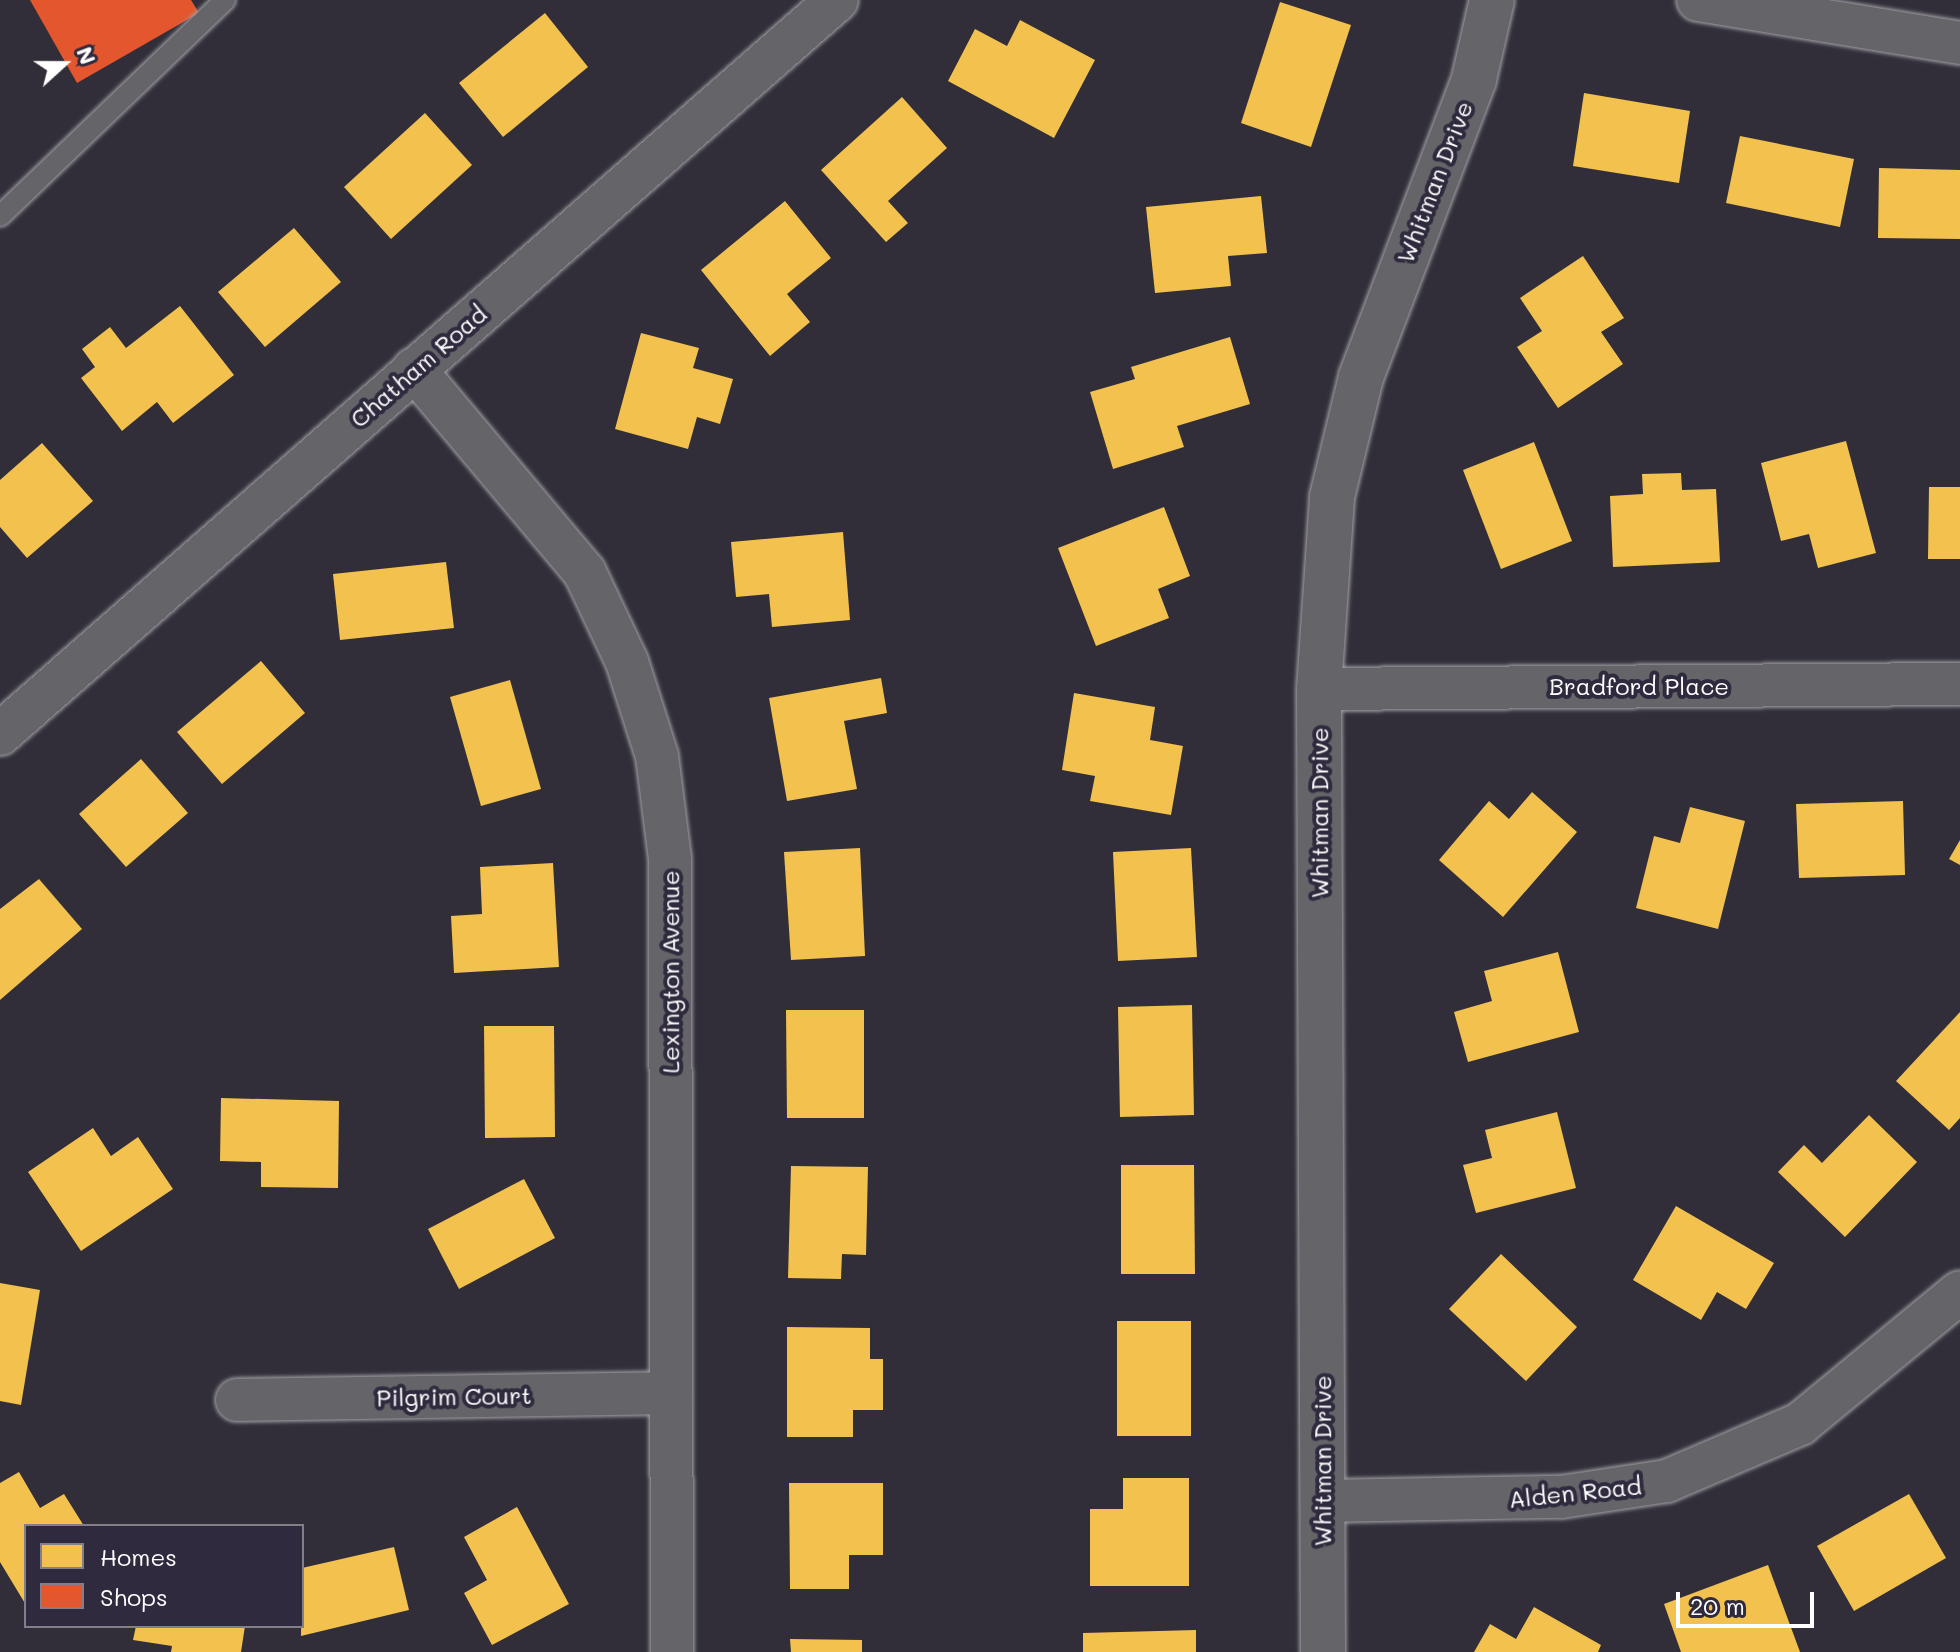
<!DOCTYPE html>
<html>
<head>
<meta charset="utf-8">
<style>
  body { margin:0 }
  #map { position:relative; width:1960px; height:1652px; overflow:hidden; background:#312e39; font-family:Mali,sans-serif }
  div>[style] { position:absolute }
  .homes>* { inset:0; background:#f2c14e }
  .shops>* { inset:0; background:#e4572e }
  .roads { filter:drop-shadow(0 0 2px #a2a1a6) drop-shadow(0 0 2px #a2a1a6) }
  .service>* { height:20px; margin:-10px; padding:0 10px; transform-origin:10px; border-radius:10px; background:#656469 }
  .minor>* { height:42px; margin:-21px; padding:0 21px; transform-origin:21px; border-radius:21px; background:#656469 }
  .tertiary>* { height:44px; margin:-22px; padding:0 22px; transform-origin:22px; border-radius:22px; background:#656469 }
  span { translate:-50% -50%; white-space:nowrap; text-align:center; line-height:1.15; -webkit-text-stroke:8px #2f2a3d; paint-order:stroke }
  .street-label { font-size:24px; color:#fff }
  .legend { position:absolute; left:24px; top:1524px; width:280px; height:104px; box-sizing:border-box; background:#2f2a3d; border:2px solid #827f8b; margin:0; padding:10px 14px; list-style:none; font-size:24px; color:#fff }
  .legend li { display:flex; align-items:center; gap:16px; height:40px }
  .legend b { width:40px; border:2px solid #827f8b }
  .north { position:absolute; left:24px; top:24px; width:80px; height:80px; -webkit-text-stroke:6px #2f2a3d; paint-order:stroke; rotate:69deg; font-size:22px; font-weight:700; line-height:32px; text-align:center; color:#fff }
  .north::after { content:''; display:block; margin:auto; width:28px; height:36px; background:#fff; clip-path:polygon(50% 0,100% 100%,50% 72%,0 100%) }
  .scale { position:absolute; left:1676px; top:1592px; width:138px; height:36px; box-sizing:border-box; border:4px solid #fff; border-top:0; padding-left:10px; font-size:24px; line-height:28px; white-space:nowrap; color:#fff; -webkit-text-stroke:6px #2f2a3d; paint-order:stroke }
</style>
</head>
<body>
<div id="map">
  <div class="homes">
    <i style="clip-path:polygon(1280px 2px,1351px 25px,1311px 147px,1241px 123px)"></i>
    <i style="clip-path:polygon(545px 13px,588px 67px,503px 137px,459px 83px)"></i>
    <i style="clip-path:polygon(1020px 20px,1095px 60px,1054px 138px,948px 81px,975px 29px,1007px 46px)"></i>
    <i style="clip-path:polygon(1584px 93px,1690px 111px,1679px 183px,1573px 166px)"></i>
    <i style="clip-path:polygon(902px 97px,947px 148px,888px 201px,908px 223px,886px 242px,821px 170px)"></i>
    <i style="clip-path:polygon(425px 113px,472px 165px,391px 239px,344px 187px)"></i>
    <i style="clip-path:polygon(1740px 136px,1854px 159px,1840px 227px,1726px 203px)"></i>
    <i style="clip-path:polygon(1879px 168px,1960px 170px,1960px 239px,1878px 238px)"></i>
    <i style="clip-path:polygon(1261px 196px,1267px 253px,1228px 256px,1231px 286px,1155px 293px,1146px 207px)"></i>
    <i style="clip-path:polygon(785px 201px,831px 258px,787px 294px,810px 322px,770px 356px,701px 270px)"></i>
    <i style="clip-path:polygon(294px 228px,341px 282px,265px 347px,218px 292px)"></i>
    <i style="clip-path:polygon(1583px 256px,1624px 318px,1601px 332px,1623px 364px,1558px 408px,1517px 347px,1542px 331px,1520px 298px)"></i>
    <i style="clip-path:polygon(180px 306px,234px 375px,173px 423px,157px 402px,122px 431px,81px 378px,95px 367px,82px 349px,110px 327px,126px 348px)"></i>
    <i style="clip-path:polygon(641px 333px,699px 348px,693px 368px,733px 379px,720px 424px,697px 417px,688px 449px,615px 429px)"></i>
    <i style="clip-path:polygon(1230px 337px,1250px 404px,1177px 426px,1184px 447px,1113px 469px,1090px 392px,1135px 379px,1131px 367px)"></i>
    <i style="clip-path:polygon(1846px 441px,1876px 553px,1818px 568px,1809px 534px,1781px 541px,1761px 463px)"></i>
    <i style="clip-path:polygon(1534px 442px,1572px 541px,1501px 569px,1463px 470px)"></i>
    <i style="clip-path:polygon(42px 443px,93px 501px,27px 558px,0 527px,0 480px)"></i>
    <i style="clip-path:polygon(1681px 473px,1682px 490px,1716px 489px,1720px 562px,1613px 567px,1610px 496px,1643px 494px,1642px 474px)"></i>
    <i style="clip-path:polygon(1929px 487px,1960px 487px,1960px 559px,1928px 559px)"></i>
    <i style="clip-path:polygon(1164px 507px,1190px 576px,1158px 589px,1169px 618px,1096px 646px,1058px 548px)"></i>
    <i style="clip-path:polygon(843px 532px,850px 620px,772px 627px,769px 594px,736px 597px,731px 542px)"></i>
    <i style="clip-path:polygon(446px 562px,454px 628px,340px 640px,333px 574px)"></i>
    <i style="clip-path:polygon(261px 661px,305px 713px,222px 784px,177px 732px)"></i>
    <i style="clip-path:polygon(881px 678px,887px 713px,844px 721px,857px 789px,787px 801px,769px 698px)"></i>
    <i style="clip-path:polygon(510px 680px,541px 789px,481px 806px,450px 697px)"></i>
    <i style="clip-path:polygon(1074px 693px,1155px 707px,1150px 740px,1183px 746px,1171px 815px,1090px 801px,1095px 776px,1062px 770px)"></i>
    <i style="clip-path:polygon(141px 759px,188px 813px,126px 867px,79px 814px)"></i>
    <i style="clip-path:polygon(1532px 792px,1577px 832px,1503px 917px,1439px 860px,1489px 801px,1509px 819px)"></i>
    <i style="clip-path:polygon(1903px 801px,1905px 875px,1799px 878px,1796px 804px)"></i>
    <i style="clip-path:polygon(1690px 807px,1745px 821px,1718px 929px,1636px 908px,1654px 836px,1680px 843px)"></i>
    <i style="clip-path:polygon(1960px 840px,1960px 865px,1949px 859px)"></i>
    <i style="clip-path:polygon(860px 848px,865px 956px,791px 960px,784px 852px)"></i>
    <i style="clip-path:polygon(1191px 848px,1197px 957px,1118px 961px,1113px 852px)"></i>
    <i style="clip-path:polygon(553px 863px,559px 967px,454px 973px,451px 916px,482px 914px,480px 867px)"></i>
    <i style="clip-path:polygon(39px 879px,82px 929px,0 1000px,0 909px)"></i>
    <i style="clip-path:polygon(1558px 952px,1579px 1032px,1468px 1062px,1454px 1012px,1492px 1001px,1484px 971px)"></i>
    <i style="clip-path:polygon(1192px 1005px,1194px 1115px,1120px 1117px,1118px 1007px)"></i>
    <i style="clip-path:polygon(786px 1010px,864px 1010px,864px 1118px,787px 1118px)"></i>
    <i style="clip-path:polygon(1960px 1012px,1960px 1118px,1949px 1130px,1896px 1081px)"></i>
    <i style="clip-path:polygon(484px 1026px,554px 1026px,555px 1137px,485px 1138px)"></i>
    <i style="clip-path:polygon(221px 1098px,339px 1101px,338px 1188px,261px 1187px,261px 1162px,220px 1161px)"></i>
    <i style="clip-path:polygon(1557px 1112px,1576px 1188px,1476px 1213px,1463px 1165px,1492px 1158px,1485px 1130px)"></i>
    <i style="clip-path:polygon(1869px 1115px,1917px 1162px,1845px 1237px,1778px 1172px,1804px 1145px,1822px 1163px)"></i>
    <i style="clip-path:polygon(93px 1128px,111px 1156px,138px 1137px,173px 1189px,81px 1251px,28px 1172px)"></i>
    <i style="clip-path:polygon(1121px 1165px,1194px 1165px,1195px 1274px,1121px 1274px)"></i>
    <i style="clip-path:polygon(791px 1166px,868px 1167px,866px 1255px,842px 1254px,841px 1279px,788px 1278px)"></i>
    <i style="clip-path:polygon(524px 1179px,555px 1238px,459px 1289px,428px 1229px)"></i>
    <i style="clip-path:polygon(1676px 1206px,1774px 1263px,1746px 1309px,1717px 1292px,1701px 1320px,1633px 1280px)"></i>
    <i style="clip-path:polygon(1501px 1254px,1577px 1327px,1526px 1381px,1449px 1309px)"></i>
    <i style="clip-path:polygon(0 1283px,40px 1290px,21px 1405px,0 1401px)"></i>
    <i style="clip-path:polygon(1117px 1321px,1191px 1321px,1191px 1436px,1117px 1436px)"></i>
    <i style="clip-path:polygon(787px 1327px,870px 1328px,870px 1359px,883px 1359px,883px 1410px,853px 1410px,853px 1437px,787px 1437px)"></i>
    <i style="clip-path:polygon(19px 1472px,40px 1508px,64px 1494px,84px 1526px,26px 1526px,26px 1605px,0 1562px,0 1483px)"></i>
    <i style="clip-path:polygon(1123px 1478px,1189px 1478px,1189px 1586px,1090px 1586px,1090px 1509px,1123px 1509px)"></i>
    <i style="clip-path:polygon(789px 1483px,883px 1483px,883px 1555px,849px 1555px,849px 1589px,790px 1589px)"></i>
    <i style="clip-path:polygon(1909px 1494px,1946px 1558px,1854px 1611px,1817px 1546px)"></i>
    <i style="clip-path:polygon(517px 1507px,569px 1604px,492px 1645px,464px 1593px,487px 1580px,464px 1537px)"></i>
    <i style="clip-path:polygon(394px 1547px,409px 1610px,301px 1636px,302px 1568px)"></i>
    <i style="clip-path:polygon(1768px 1565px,1800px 1652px,1681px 1652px,1664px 1604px)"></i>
    <i style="clip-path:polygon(1534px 1607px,1601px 1645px,1598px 1652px,1474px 1652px,1490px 1624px,1516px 1639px)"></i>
    <i style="clip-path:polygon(136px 1626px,245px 1626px,241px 1652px,171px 1652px,172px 1646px,133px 1640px)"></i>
    <i style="clip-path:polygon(1196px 1630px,1196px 1652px,1083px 1652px,1083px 1633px)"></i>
    <i style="clip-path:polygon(790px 1639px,862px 1640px,862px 1652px,791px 1652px)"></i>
  </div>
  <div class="shops">
    <i style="clip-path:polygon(30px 0,191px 0,199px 13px,77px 83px)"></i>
  </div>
  <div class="roads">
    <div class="service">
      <i style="left:0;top:216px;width:312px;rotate:-43.8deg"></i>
    </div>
    <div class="minor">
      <i style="left:1698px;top:0;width:266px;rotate:9.3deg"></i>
      <i style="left:414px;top:369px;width:266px;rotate:50deg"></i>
      <i style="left:585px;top:573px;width:98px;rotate:64.7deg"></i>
      <i style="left:627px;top:662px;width:99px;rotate:72.3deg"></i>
      <i style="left:657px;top:756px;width:104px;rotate:82.8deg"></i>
      <i style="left:670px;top:859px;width:793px;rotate:89.86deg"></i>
      <i style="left:1319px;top:689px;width:641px;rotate:-0.45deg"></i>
      <i style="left:0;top:734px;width:1113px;rotate:-41.25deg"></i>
      <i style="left:237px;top:1400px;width:434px;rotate:-0.9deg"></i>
      <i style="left:1322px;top:1501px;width:239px;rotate:-1deg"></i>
      <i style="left:1561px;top:1497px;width:107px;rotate:-8.6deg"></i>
      <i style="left:1667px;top:1481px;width:145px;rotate:-23.2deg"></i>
      <i style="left:1800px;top:1424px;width:207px;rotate:-39.5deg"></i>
    </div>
    <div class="tertiary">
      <i style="left:1323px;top:1652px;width:963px;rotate:-90.24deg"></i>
      <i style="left:1319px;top:689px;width:192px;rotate:-86.1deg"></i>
      <i style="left:1332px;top:497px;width:123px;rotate:-76.4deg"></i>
      <i style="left:1361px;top:377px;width:319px;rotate:-69.2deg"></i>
      <i style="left:1474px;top:79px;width:81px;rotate:-77.2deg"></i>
    </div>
  </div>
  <div class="street-label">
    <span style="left:1434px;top:182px;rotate:-69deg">Whitman Drive</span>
    <span style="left:418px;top:366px;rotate:-41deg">Chatham Road</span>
    <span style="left:1639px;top:686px">Bradford Place</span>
    <span style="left:1319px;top:813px;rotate:-90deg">Whitman Drive</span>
    <span style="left:670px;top:972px;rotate:-90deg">Lexington Avenue</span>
    <span style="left:454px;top:1396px;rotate:-1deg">Pilgrim Court</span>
    <span style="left:1322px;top:1461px;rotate:-90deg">Whitman Drive</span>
    <span style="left:1575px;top:1492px;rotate:-6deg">Alden Road</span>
  </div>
  <ul class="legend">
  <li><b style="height:22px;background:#f2c14e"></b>Homes</li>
  <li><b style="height:22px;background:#e4572e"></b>Shops</li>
  </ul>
  <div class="north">N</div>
  <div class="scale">20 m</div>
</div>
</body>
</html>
